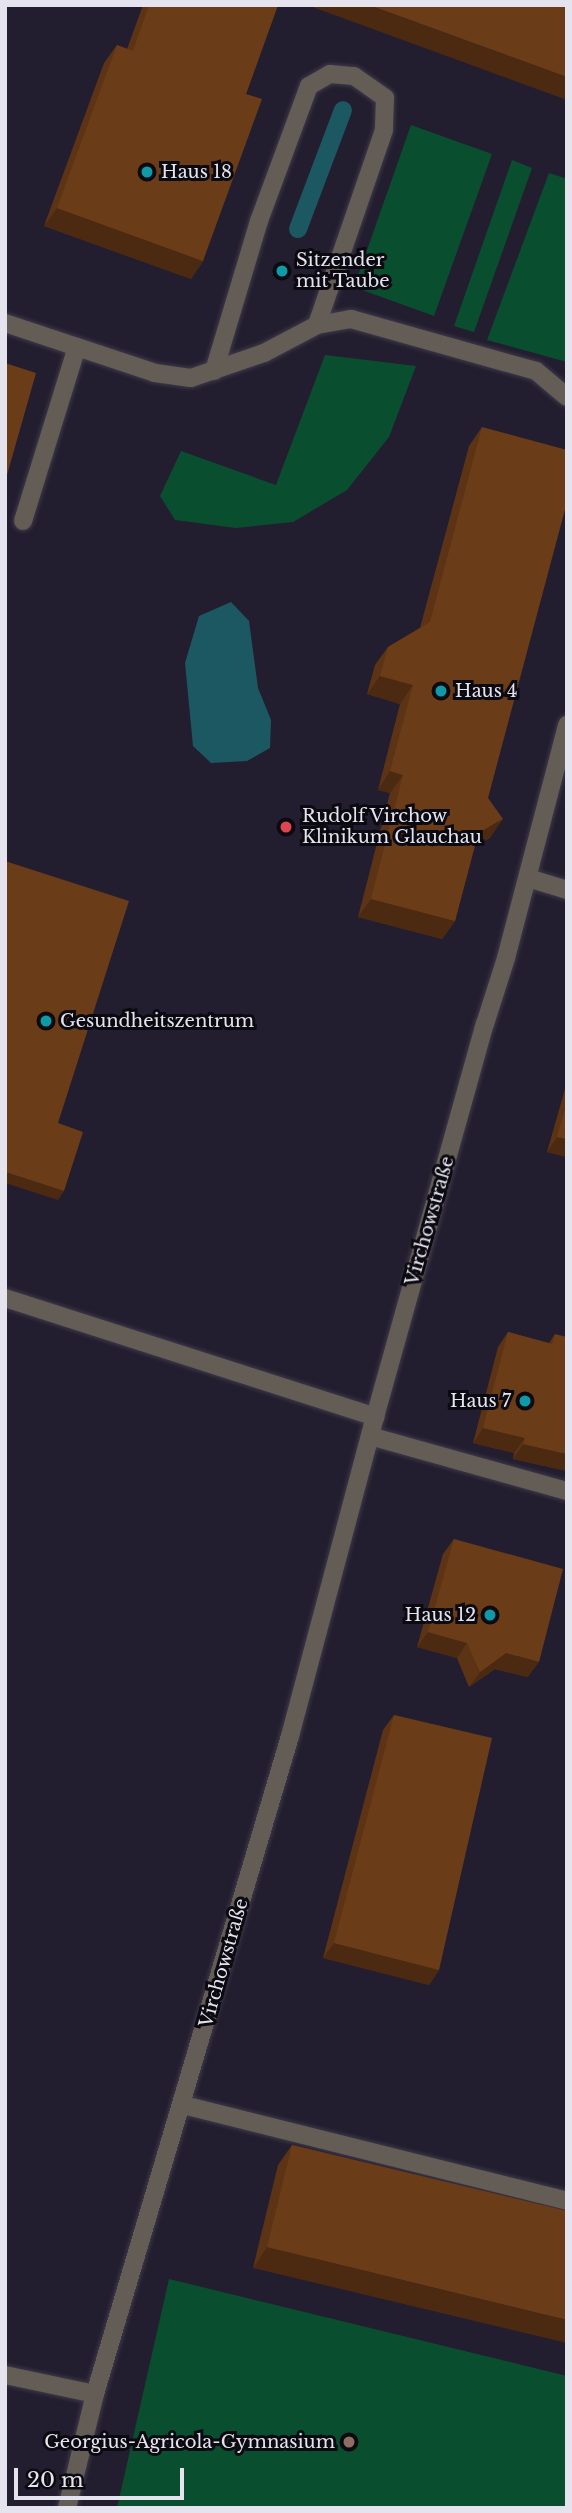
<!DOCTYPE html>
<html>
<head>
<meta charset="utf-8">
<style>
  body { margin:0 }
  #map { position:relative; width:572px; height:2513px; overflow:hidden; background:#231e2f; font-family:"Libre Baskerville",serif }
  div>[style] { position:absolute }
  .green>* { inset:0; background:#0a4e30 }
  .water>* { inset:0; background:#1c5862 }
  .stream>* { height:18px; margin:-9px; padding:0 9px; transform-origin:9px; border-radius:9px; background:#1c5862 }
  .roads { filter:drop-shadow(0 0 2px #3e3a4a) drop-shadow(0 0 2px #3e3a4a) }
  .lane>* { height:18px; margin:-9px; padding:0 9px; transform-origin:9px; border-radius:9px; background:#645d56 }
  .street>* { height:18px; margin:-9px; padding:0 9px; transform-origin:9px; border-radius:9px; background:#645d56 }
  .wall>* { inset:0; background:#5c3415 }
  .shaded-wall>* { inset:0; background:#4b2a11 }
  .building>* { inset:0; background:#6b3c18 }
  .dots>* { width:19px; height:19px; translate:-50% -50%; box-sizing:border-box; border:4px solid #0c0a11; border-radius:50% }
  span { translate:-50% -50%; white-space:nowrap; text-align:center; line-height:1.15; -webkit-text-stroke:6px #0c0a11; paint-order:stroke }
  .poi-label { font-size:18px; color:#e5e3ee }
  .left { translate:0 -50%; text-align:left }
  .right { translate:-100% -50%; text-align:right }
  .street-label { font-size:18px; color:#e5e3ee }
  .frame { position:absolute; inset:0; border:7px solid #e5e3ee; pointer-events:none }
  .scale { position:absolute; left:14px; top:2468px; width:170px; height:32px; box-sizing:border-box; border:4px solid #e5e3ee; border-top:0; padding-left:9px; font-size:21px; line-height:24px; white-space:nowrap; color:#e5e3ee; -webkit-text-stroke:5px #0c0a11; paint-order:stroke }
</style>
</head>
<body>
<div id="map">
  <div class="green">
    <i style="clip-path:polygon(411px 125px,492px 154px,434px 316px,354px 287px)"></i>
    <i style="clip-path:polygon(512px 160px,532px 168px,474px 332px,454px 326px)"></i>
    <i style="clip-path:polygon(549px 173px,567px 179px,567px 362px,487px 340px)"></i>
    <i style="clip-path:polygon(325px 355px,416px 366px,389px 437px,347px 490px,293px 522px,236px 528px,175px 520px,160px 496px,181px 451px,276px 485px)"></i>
    <i style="clip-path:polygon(169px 2279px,567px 2376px,567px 2508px,117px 2508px)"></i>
  </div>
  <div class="water">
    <i style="clip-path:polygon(231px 602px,249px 621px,258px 688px,271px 720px,270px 748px,247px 761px,211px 763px,193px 746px,185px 663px,199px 616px)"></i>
  </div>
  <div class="stream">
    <i style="left:298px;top:229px;width:127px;rotate:-69.3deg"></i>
  </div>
  <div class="roads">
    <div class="lane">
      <i style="left:5px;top:323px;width:158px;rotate:18.4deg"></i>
      <i style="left:155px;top:373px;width:36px;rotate:8deg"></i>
      <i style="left:191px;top:378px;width:77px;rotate:-18.9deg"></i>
      <i style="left:264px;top:353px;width:60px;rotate:-27.8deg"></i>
      <i style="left:317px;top:325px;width:35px;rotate:-10deg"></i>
      <i style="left:351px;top:319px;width:192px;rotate:15.7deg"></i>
      <i style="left:536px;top:371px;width:40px;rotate:40deg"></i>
      <i style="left:214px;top:371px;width:157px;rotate:-73.3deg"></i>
      <i style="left:259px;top:221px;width:144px;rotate:-69.7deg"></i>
      <i style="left:309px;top:86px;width:24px;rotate:-30deg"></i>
      <i style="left:330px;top:74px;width:24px;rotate:5deg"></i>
      <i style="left:354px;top:76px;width:38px;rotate:35deg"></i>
      <i style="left:385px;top:98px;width:32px;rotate:92deg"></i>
      <i style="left:384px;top:130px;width:206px;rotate:109deg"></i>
      <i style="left:23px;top:521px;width:182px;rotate:-72.8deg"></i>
      <i style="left:528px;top:878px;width:41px;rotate:17.1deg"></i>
      <i style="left:485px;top:1024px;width:69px;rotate:-72.3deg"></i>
      <i style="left:506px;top:958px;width:241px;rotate:-75.3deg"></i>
      <i style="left:370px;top:1436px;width:205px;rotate:15.6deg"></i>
      <i style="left:183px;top:2105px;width:396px;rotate:14deg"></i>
    </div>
    <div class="street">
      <i style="left:5px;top:1298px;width:389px;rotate:17.8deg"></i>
      <i style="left:5px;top:2375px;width:92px;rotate:11.9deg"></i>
      <i style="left:67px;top:2508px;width:117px;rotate:-76.2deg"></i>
      <i style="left:95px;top:2394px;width:686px;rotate:-73.49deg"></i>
      <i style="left:290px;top:1736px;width:330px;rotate:-75.1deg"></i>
      <i style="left:375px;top:1417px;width:408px;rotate:-74.4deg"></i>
    </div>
  </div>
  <div class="wall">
    <i style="clip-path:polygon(143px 5px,278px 5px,246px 94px,203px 261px,191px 279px,44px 226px,104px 63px,117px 45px,127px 49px)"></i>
    <i style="clip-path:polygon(482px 427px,488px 798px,490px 838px,475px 846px,455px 921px,442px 939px,358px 917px,390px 793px,378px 790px,400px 704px,367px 694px,375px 665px,388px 647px,420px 628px,469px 446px)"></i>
    <i style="clip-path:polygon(567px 1082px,567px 1157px,547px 1152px)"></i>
    <i style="clip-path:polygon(508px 1332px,549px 1343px,555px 1334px,567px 1471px,513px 1459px,514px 1453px,473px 1443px,498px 1347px)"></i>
    <i style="clip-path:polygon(454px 1539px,528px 1677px,495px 1669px,469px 1687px,457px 1658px,417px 1647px,443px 1554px)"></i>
    <i style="clip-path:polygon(394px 1715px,439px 1970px,429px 1985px,323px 1958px,383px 1730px)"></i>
    <i style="clip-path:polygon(292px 2145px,567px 2211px,253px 2268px,278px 2165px)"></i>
  </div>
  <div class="shaded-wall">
    <i style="clip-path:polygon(307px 5px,369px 5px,567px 77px,567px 100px)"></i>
    <i style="clip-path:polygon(57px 208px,203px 261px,191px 279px,44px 226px)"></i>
    <i style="clip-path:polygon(380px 676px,413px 685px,400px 704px,367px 694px)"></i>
    <i style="clip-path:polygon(390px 771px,403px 775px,390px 793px,378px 790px)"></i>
    <i style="clip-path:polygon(503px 819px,490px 838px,465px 852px,478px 833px)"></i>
    <i style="clip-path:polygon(371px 899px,455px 921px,442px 939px,358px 917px)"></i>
    <i style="clip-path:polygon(557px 1137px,567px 1139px,567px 1157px,547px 1152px)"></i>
    <i style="clip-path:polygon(5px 1172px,64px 1191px,58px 1200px,5px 1183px)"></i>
    <i style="clip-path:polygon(483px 1428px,525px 1438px,514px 1453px,473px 1443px)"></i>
    <i style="clip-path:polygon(523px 1444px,567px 1454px,567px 1471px,513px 1459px)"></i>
    <i style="clip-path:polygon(428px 1632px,467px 1643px,457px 1658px,417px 1647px)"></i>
    <i style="clip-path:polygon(506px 1653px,539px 1662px,528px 1677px,495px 1669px,469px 1687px,480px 1672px)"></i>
    <i style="clip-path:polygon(334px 1943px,439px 1970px,429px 1985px,323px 1958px)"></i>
    <i style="clip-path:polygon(267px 2247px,567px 2320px,567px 2343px,253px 2268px)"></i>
  </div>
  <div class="building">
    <i style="clip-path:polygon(149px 5px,278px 5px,246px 94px,262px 99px,203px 261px,57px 208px,117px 45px,133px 51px)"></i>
    <i style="clip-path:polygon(369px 5px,567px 5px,567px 77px)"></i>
    <i style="clip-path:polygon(5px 363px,36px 373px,5px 482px)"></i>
    <i style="clip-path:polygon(482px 427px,567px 450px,567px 502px,488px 798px,503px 819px,478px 833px,455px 921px,371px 899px,403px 775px,390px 771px,413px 685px,380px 676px,388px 647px,430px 622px)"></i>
    <i style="clip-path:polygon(5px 861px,129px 901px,58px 1123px,83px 1132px,64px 1191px,5px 1172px)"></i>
    <i style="clip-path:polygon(567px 1103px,567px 1139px,557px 1137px)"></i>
    <i style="clip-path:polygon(508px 1332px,552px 1344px,555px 1334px,567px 1337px,567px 1454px,523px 1444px,525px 1438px,483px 1428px)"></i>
    <i style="clip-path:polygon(454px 1539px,563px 1569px,539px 1662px,506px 1653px,480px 1672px,467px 1643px,428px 1632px)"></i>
    <i style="clip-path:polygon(394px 1715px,492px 1738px,439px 1970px,334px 1943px)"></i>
    <i style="clip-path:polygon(292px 2145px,567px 2211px,567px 2320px,267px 2247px)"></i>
  </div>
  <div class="dots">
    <i style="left:147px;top:172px;background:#0f9aa8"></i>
    <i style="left:282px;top:271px;background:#0f9aa8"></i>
    <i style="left:441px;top:691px;background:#0f9aa8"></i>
    <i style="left:286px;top:827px;background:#e0444e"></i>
    <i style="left:46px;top:1021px;background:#0f9aa8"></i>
    <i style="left:525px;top:1401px;background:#0f9aa8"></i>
    <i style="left:490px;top:1615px;background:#0f9aa8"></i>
    <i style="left:349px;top:2442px;background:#8d6e63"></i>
  </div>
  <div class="poi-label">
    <span class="left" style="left:161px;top:172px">Haus 18</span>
    <span class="left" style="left:296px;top:271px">Sitzender<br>mit Taube</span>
    <span class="left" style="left:455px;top:691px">Haus 4</span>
    <span class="left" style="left:302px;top:827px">Rudolf Virchow<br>Klinikum Glauchau</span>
    <span class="left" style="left:60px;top:1021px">Gesundheitszentrum</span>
    <span class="right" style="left:511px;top:1401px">Haus 7</span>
    <span class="right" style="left:476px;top:1615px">Haus 12</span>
    <span class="right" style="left:335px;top:2442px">Georgius-Agricola-Gymnasium</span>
  </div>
  <div class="street-label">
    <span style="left:430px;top:1221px;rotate:-74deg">Virchowstraße</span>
    <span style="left:224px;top:1963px;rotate:-74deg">Virchowstraße</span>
  </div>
  <div class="frame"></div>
  <div class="scale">20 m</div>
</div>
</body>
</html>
